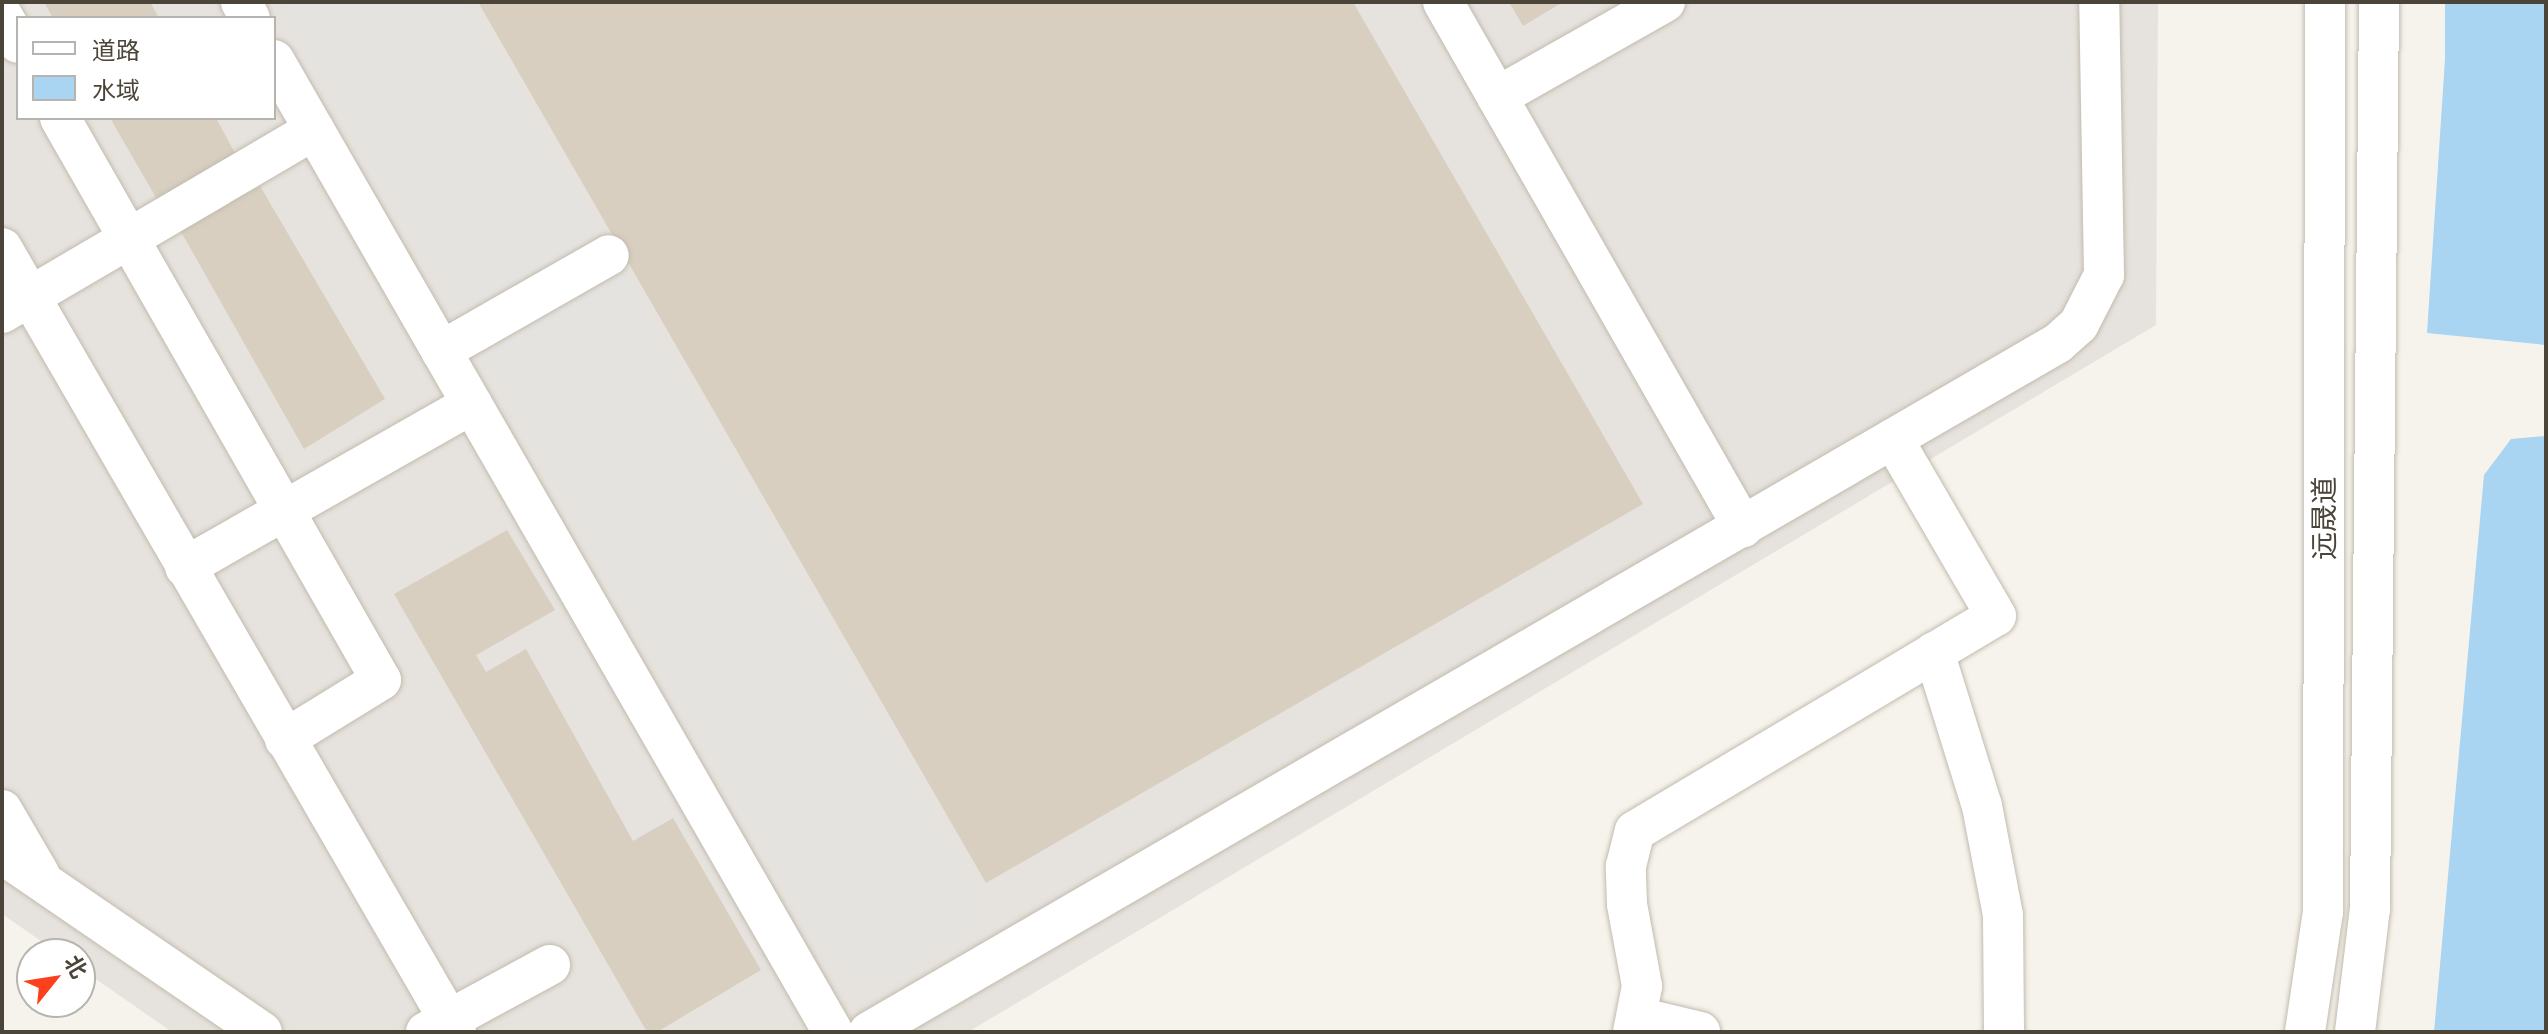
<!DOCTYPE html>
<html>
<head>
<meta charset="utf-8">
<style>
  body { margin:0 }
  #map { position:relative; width:2548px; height:1034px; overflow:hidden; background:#f6f3ec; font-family:Cabin,"Noto Sans SC",sans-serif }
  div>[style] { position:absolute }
  .industrial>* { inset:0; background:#e6e2dd }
  .parking>* { inset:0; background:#e5e3e0 }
  .water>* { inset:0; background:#a9d4f2 }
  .building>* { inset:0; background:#d8cfc1 }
  .roads { filter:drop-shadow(0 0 2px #c2bbae) drop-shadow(0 0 2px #c2bbae) }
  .minor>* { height:40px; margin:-20px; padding:0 20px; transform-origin:20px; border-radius:20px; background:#fff }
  span { translate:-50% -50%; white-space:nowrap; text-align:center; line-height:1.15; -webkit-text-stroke:6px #fff; paint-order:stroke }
  .street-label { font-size:28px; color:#4b4439 }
  .frame { position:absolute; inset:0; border:4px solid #4b4439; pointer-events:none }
  .legend { position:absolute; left:16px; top:16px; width:260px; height:104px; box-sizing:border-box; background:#fff; border:2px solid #b7b4b0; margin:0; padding:10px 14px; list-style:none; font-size:24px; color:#4b4439 }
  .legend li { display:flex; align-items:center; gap:16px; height:40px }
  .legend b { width:40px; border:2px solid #b7b4b0 }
  .north { position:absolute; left:16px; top:938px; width:80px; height:80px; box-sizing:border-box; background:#fff; border:2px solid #b7b4b0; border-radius:50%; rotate:60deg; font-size:22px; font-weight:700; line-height:32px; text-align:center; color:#4b4439 }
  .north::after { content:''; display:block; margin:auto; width:28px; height:36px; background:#fc3f1d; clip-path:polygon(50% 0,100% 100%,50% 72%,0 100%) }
</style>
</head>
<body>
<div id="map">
  <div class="industrial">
    <i style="clip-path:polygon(evenodd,2px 2px,2158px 2px,2156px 325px,968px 1032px,172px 1032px,80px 968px,80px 954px,60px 954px,2px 914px,2px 2px,18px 18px,274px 18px,274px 118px,18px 118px,18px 18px)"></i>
  </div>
  <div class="parking">
    <i style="clip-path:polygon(280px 2px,465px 2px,989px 917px,894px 975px,851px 969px,823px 948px)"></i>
  </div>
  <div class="water">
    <i style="clip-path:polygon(2445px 2px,2546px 2px,2546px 345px,2427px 333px,2445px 59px)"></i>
    <i style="clip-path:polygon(2546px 436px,2546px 1032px,2434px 1032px,2484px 475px,2511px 439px)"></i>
  </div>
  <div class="building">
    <i style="clip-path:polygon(44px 2px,150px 2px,159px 18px,53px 18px)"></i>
    <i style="clip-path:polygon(478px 2px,1353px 2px,1643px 504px,986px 883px)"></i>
    <i style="clip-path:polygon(1509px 2px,1563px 2px,1523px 26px)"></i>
    <i style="clip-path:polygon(110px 118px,216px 118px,235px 153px,158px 201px)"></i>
    <i style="clip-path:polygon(260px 186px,385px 399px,304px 449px,180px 230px)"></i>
    <i style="clip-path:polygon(507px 530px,555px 610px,476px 655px,486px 672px,526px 649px,633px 841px,673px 818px,761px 970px,657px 1032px,647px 1032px,394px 594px)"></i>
  </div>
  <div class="roads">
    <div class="minor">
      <i style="left:241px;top:2px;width:18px;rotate:61deg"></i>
      <i style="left:1443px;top:2px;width:605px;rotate:60.26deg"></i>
      <i style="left:2px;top:15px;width:32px;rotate:60deg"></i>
      <i style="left:274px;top:60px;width:1121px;rotate:60.1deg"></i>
      <i style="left:1497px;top:97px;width:193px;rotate:-29.5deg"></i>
      <i style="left:60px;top:118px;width:647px;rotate:60.27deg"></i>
      <i style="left:381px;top:680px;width:113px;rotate:148.4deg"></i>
      <i style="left:2px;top:248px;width:906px;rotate:59.93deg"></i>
      <i style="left:2px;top:313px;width:362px;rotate:-30.4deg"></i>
      <i style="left:441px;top:351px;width:193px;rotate:-29.7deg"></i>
      <i style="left:185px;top:567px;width:330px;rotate:-29.6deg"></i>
      <i style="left:1934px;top:652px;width:161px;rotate:72.7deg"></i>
      <i style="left:1982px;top:806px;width:111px;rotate:79.1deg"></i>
      <i style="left:2003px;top:915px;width:117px;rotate:89.5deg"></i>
      <i style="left:2px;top:810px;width:75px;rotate:59.7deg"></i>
      <i style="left:2px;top:854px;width:315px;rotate:34.4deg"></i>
      <i style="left:1637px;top:1017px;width:65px;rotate:13.4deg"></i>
      <i style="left:426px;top:1032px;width:141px;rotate:-28.4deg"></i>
      <i style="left:869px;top:1032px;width:1374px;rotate:-30.09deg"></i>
      <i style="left:2058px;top:343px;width:28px;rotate:-42deg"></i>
      <i style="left:2079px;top:324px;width:55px;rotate:-63deg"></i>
      <i style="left:2104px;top:275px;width:273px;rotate:-91deg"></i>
      <i style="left:1633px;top:1032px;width:47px;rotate:-78.9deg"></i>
      <i style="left:1642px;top:986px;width:83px;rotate:-100.4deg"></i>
      <i style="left:1627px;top:904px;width:38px;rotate:-92deg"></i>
      <i style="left:1626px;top:866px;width:36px;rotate:-76deg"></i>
      <i style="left:1635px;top:831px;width:420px;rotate:-30.8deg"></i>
      <i style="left:1996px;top:616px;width:205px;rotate:-120.2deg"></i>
      <i style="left:2305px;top:1032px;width:121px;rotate:-81.5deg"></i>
      <i style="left:2323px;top:912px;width:910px;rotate:-89.87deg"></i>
      <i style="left:2355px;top:1032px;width:125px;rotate:-83.1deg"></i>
      <i style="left:2370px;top:908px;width:906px;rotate:-89.43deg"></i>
    </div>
  </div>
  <div class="street-label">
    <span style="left:2324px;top:518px;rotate:-90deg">远晟道</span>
  </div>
  <div class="frame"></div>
  <ul class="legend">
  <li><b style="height:10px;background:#fff"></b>道路</li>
  <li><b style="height:22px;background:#a9d4f2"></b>水域</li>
  </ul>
  <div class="north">北</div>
</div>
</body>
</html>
